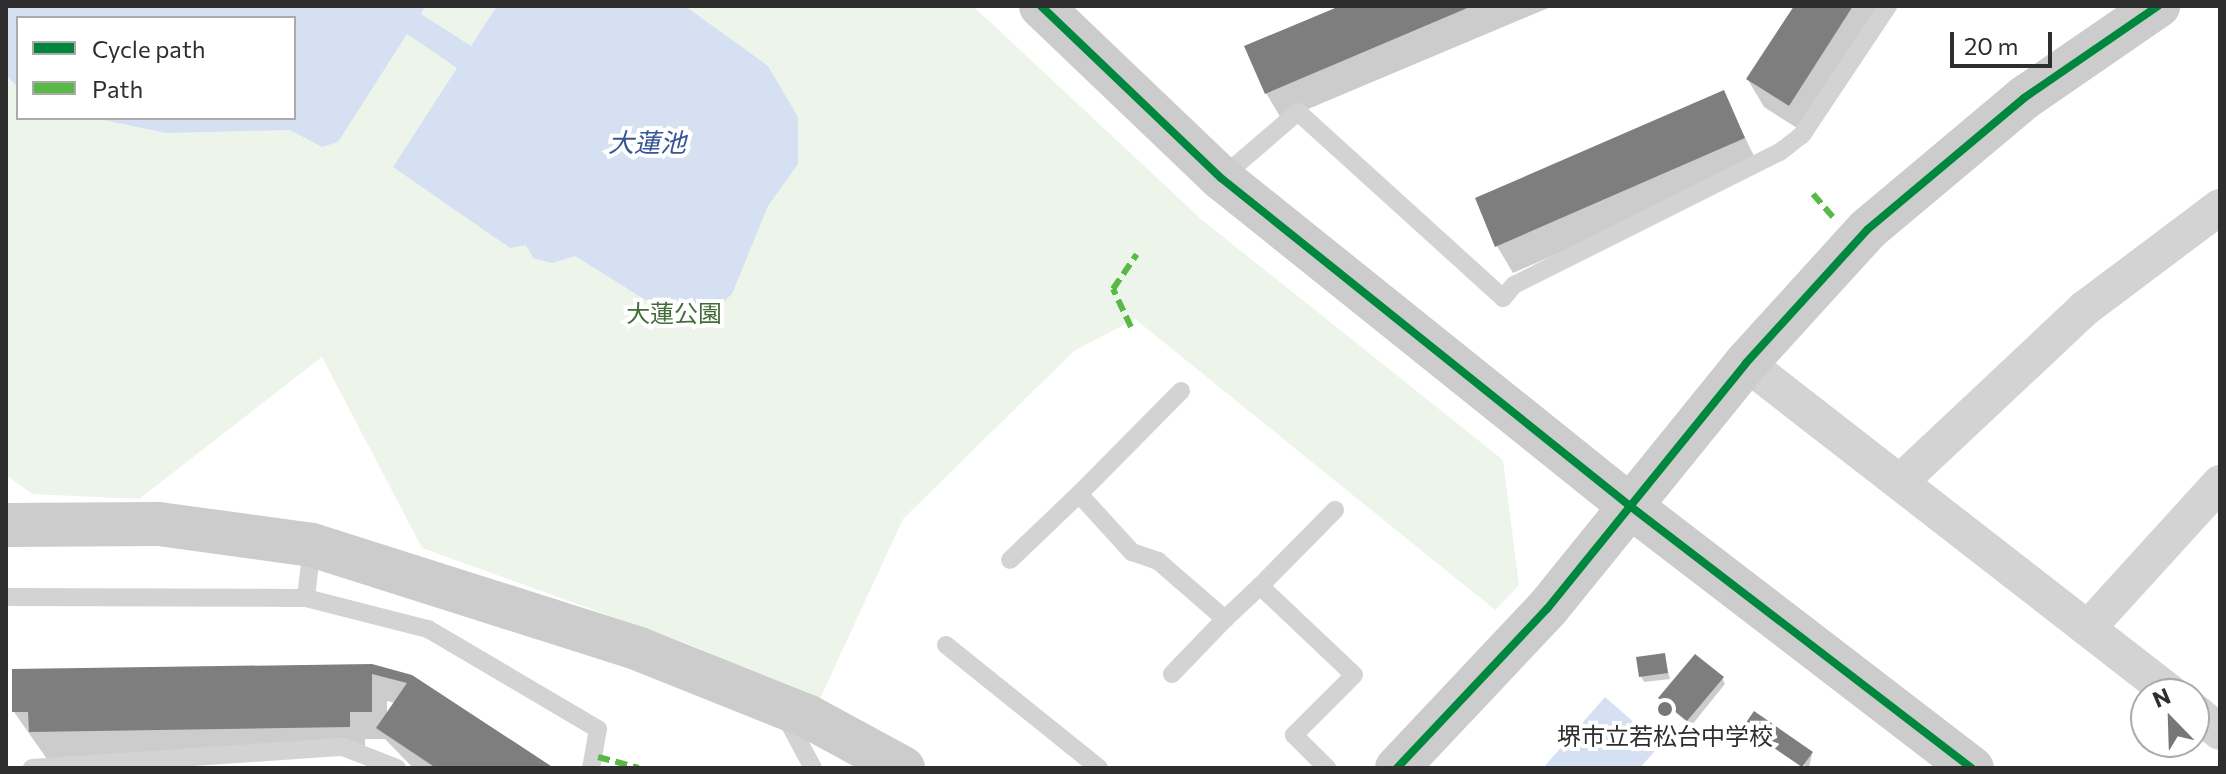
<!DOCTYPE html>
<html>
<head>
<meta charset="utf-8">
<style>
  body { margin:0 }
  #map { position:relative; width:2226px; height:774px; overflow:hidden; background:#fff; font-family:Commissioner,"Noto Sans JP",sans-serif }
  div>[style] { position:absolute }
  .green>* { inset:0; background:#edf5eb }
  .water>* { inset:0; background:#d6e0f3 }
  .shadow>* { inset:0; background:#0003 }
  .building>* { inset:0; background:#7e7e7e }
  .lane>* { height:18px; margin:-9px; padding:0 9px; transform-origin:9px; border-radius:9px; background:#d3d3d3 }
  .street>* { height:36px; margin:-18px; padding:0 18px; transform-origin:18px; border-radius:18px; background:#d3d3d3 }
  .secondary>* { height:44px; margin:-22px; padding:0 22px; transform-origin:22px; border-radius:22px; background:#ccc }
  .quiet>* { height:6px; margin-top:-3px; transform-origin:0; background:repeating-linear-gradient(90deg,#58b947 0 12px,transparent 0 18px) }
  .cycleway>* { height:8px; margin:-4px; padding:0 4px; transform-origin:4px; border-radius:4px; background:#00873e }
  .dots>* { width:22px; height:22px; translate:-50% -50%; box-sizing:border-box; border:4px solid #fff; border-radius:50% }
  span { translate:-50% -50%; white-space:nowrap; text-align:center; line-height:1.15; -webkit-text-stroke:8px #fff; paint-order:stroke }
  .park-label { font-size:24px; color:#426d38 }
  .poi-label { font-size:24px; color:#2e2e2e }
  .water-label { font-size:26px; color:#365596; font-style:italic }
  .frame { position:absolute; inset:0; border:8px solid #2e2e2e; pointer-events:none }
  .legend { position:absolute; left:16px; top:16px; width:280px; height:104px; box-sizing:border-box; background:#fff; border:2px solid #ababab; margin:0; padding:10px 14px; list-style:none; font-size:24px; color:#2e2e2e }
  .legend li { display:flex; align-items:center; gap:16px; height:40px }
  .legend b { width:40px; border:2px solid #ababab }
  .north { position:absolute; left:2130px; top:678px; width:80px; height:80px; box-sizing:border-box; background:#fff; border:2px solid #ababab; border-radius:50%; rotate:337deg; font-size:22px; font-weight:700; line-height:32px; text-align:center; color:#2e2e2e }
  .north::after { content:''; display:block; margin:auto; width:28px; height:36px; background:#777; clip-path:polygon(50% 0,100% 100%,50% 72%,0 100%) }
  .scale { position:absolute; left:1950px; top:32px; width:102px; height:36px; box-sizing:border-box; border:4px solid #2e2e2e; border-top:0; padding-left:10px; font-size:24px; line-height:28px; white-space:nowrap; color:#2e2e2e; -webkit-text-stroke:6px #fff; paint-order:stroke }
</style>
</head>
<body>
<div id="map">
  <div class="green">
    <i style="clip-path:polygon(evenodd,6px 6px,973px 6px,1201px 219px,1503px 460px,1519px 585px,1495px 610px,1135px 319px,1074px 351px,903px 519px,818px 703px,693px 646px,422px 548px,322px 357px,139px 499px,32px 494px,6px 475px,6px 6px,18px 18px,294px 18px,294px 118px,18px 118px,18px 18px)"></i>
  </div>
  <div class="water">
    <i style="clip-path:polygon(6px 6px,425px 6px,421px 14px,471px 46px,497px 6px,685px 6px,768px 66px,798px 117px,798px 164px,768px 206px,732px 294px,713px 311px,660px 309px,575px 256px,552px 263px,533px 258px,526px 245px,510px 248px,393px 167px,457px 68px,407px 34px,338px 142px,322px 147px,290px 130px,166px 133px,94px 118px,294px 118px,294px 18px,18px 18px,18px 87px,6px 75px)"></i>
    <i style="clip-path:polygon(1605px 697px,1660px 745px,1640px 768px,1543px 768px)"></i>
  </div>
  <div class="shadow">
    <i style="clip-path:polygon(1345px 6px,1553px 6px,1282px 120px,1266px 93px)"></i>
    <i style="clip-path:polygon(1797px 6px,1885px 6px,1805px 133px,1764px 107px,1748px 80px)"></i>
    <i style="clip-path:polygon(1723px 93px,1759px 166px,1513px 273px,1497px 246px)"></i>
    <i style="clip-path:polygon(1664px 655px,1670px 679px,1644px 682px,1641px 676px)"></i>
    <i style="clip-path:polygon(evenodd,372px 666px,411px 676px,550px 768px,413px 768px,385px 739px,365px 739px,365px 754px,47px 759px,14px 712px,372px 666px,387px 701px,395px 703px,387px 716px,387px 701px)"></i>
    <i style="clip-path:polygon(1722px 678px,1725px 684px,1691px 726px,1661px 699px)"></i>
    <i style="clip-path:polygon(1754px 714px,1812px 754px,1809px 768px,1749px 732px)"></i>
  </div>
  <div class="building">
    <i style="clip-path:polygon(1340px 6px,1472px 6px,1265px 94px,1244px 46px)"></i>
    <i style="clip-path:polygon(1794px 6px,1853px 6px,1789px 106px,1746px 79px)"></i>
    <i style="clip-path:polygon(1724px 90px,1745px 138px,1495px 247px,1475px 198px)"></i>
    <i style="clip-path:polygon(1665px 653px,1668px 673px,1639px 677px,1636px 657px)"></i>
    <i style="clip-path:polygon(1695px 654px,1724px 677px,1687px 721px,1658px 698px)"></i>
    <i style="clip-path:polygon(372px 664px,412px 675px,554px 768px,436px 768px,376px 728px,407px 683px,372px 674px,372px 712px,350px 712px,350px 727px,29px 732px,28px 712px,12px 712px,12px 669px)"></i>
    <i style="clip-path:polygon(1754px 711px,1813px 752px,1802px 767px,1743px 727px)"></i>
  </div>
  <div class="lane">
    <i style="left:1221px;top:178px;width:101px;rotate:-40.6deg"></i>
    <i style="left:1298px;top:112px;width:277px;rotate:42.2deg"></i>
    <i style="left:1503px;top:298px;width:17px;rotate:-50deg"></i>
    <i style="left:1514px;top:285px;width:297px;rotate:-26.6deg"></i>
    <i style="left:1780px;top:152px;width:28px;rotate:-38deg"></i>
    <i style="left:1802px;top:135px;width:155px;rotate:-56.3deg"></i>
    <i style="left:1181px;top:391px;width:145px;rotate:134.7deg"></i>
    <i style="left:1079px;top:494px;width:79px;rotate:47.6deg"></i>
    <i style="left:1132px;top:552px;width:28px;rotate:19deg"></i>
    <i style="left:1158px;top:561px;width:89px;rotate:40.9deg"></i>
    <i style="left:1225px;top:619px;width:48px;rotate:-43.3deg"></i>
    <i style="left:1260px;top:586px;width:129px;rotate:43.4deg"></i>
    <i style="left:1354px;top:675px;width:85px;rotate:135deg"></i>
    <i style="left:1294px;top:735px;width:47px;rotate:45deg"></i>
    <i style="left:1010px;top:560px;width:95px;rotate:-43.7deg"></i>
    <i style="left:1260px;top:586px;width:107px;rotate:-45.4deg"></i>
    <i style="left:6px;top:597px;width:300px;rotate:0.2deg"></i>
    <i style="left:306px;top:598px;width:53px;rotate:-83.5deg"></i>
    <i style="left:306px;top:598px;width:126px;rotate:14.3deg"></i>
    <i style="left:428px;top:629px;width:197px;rotate:30.5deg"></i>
    <i style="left:598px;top:729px;width:40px;rotate:100deg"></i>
    <i style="left:946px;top:645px;width:196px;rotate:38.8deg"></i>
    <i style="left:1172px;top:674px;width:76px;rotate:-46.1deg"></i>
    <i style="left:784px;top:714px;width:61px;rotate:61.8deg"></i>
    <i style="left:32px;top:768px;width:312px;rotate:-3.9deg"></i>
    <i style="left:343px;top:747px;width:58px;rotate:21.3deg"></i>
  </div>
  <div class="street">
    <i style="left:1746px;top:363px;width:539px;rotate:37.85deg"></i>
    <i style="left:1901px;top:481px;width:251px;rotate:-43.2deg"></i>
    <i style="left:2084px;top:309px;width:170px;rotate:-36.9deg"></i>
    <i style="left:2088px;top:628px;width:196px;rotate:-47.7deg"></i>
    <i style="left:2194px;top:711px;width:33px;rotate:39deg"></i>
  </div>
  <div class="secondary">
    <i style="left:1041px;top:6px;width:249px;rotate:43.7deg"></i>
    <i style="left:1221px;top:178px;width:524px;rotate:38.73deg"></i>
    <i style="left:1630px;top:506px;width:431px;rotate:37.5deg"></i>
    <i style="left:6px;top:525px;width:153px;rotate:-0.4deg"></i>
    <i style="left:159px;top:524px;width:154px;rotate:7.8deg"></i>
    <i style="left:312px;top:545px;width:343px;rotate:17.6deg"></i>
    <i style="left:639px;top:649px;width:183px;rotate:21.8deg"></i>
    <i style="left:809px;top:717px;width:107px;rotate:28.5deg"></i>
    <i style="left:1397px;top:768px;width:219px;rotate:-46.7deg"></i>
    <i style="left:1547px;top:609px;width:316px;rotate:-51deg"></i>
    <i style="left:1746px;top:363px;width:181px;rotate:-47.7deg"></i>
    <i style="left:1868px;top:229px;width:204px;rotate:-40deg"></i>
    <i style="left:2024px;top:98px;width:163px;rotate:-34.5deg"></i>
  </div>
  <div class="quiet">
    <i style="left:1813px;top:194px;width:35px;rotate:49deg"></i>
    <i style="left:1131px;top:327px;width:42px;rotate:-115.3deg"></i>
    <i style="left:1113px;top:289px;width:42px;rotate:-55.6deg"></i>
    <i style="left:598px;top:757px;width:42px;rotate:15deg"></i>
  </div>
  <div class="cycleway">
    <i style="left:1041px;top:6px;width:249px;rotate:43.7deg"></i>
    <i style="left:1221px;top:178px;width:524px;rotate:38.73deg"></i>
    <i style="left:1630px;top:506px;width:431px;rotate:37.5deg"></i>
    <i style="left:1397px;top:768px;width:219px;rotate:-46.7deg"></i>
    <i style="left:1547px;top:609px;width:316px;rotate:-51deg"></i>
    <i style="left:1746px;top:363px;width:181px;rotate:-47.7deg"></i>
    <i style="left:1868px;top:229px;width:204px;rotate:-40deg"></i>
    <i style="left:2024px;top:98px;width:163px;rotate:-34.5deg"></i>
  </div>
  <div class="dots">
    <i style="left:1665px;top:709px;background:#777"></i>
  </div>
  <div class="park-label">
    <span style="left:674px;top:313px">大蓮公園</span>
  </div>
  <div class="poi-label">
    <span style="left:1665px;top:736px">堺市立若松台中学校</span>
  </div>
  <div class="water-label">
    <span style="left:647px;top:142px">大蓮池</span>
  </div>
  <div class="frame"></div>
  <ul class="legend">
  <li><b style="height:10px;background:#00873e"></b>Cycle path</li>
  <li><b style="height:10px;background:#58b947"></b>Path</li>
  </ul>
  <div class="north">N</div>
  <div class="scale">20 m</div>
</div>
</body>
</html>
